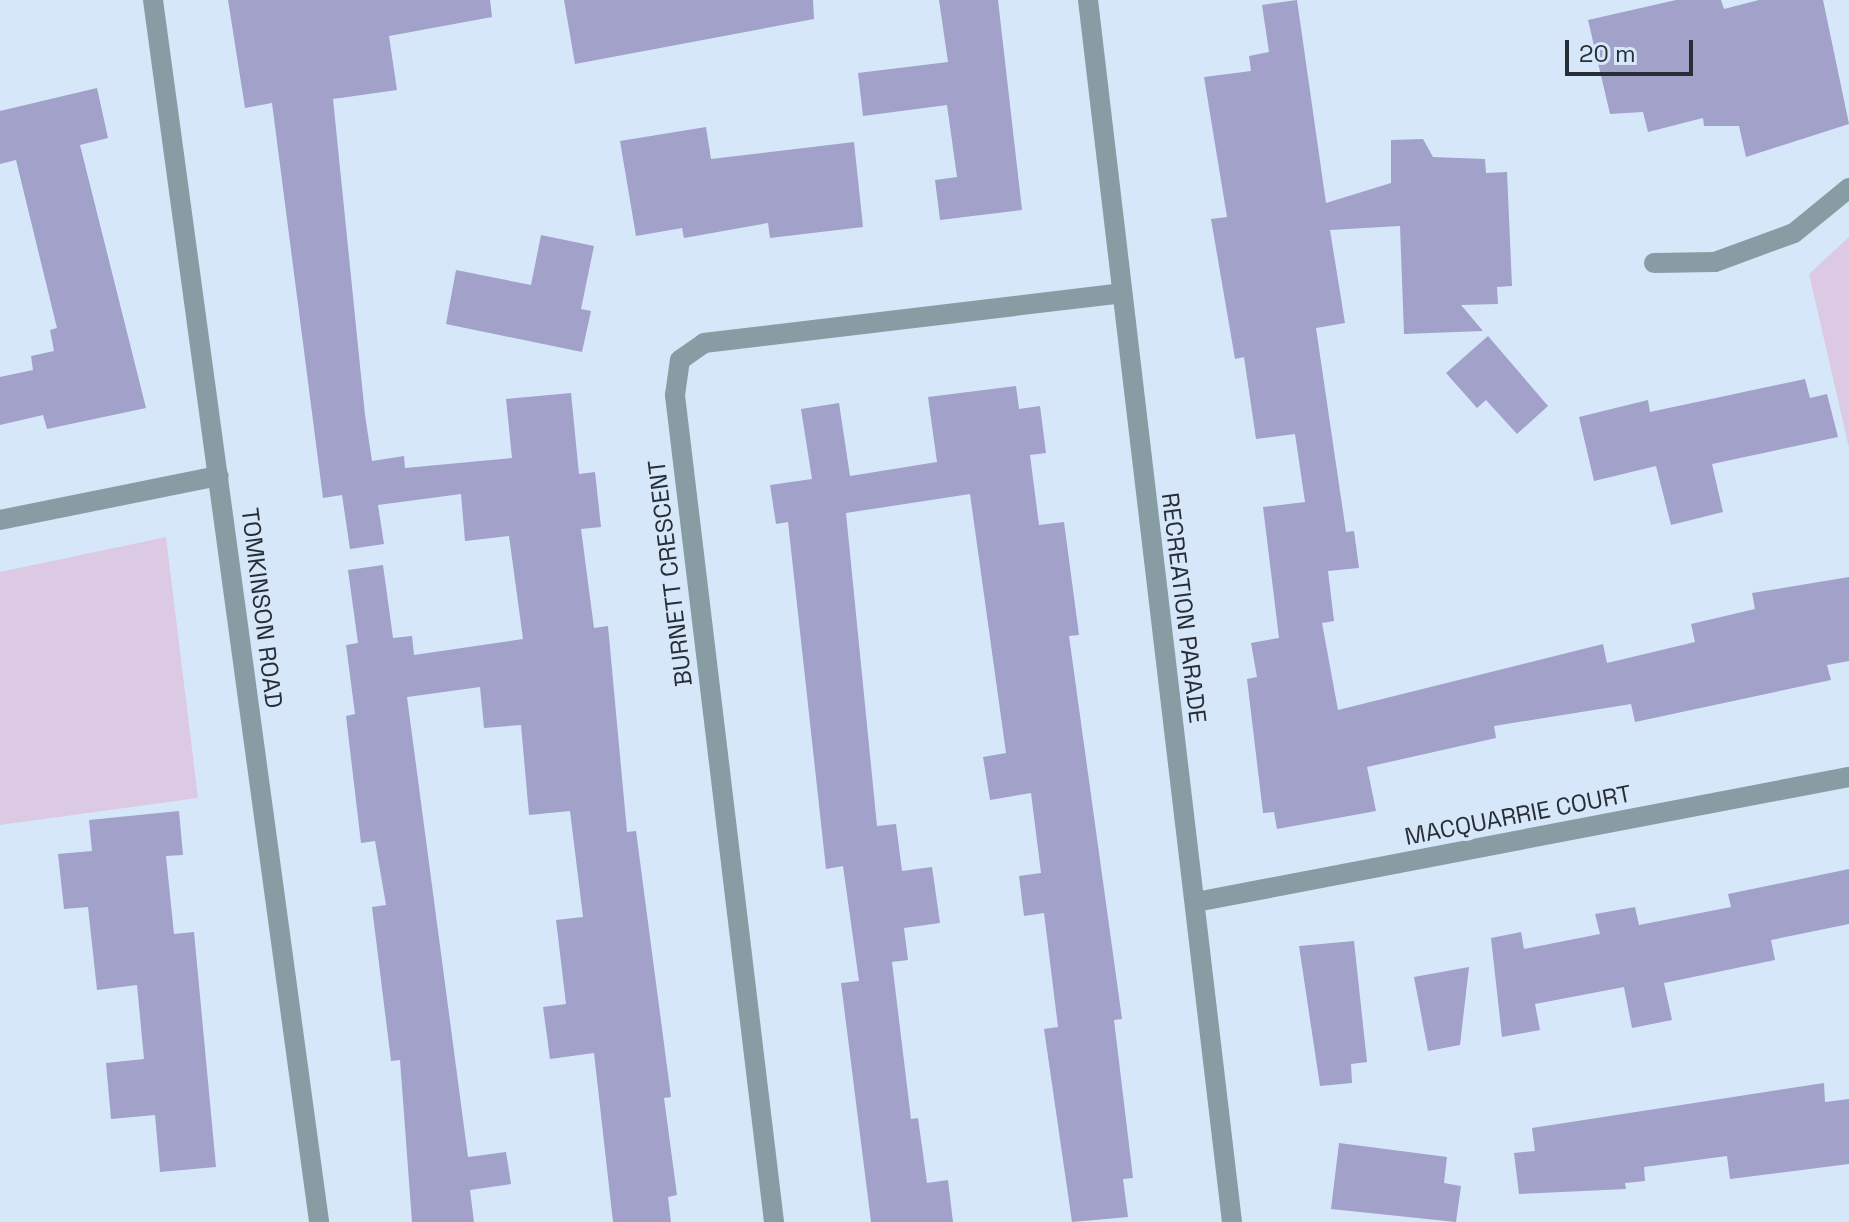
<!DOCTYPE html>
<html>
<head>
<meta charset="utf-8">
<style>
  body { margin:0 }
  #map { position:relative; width:1849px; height:1222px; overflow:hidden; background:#d7e7fa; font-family:"Space Grotesk",sans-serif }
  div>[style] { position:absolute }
  .green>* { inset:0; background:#dccae4 }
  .building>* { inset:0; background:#a1a1c9 }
  .minor>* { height:20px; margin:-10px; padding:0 10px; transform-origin:10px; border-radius:10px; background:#879ca3 }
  span { translate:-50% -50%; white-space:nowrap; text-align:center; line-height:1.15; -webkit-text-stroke:7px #d7e7fa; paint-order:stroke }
  .street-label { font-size:24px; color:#282e35 }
  .scale { position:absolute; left:1565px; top:40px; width:128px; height:36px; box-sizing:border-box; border:4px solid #282e35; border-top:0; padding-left:10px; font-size:24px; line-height:28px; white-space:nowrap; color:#282e35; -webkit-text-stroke:6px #d7e7fa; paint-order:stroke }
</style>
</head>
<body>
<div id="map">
  <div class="green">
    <i style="clip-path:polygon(1849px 237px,1849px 448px,1809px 274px)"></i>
    <i style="clip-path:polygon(166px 537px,198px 798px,0 825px,0 572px)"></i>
  </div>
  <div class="building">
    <i style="clip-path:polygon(228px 0,490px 0,492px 17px,389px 36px,397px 90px,333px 99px,365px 415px,372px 461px,404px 456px,405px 468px,512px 458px,506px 399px,571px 393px,579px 474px,595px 472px,601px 527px,581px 529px,594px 628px,608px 626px,627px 832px,636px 831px,671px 1097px,664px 1098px,677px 1195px,668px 1197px,671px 1222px,613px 1222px,594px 1053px,550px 1059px,543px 1007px,566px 1004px,556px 920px,583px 917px,570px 811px,529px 815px,521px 725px,484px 728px,480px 687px,407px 697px,468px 1157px,506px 1152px,511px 1184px,470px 1190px,474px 1222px,412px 1222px,400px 1060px,391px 1061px,372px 907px,386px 905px,375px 841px,361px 843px,346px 716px,355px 714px,346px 645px,358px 643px,348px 570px,383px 565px,393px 638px,412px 636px,414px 655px,523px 639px,509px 536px,465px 541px,461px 494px,378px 505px,384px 544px,350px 549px,342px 495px,323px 498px,272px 103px,245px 108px)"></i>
    <i style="clip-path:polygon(564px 0,813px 0,814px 19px,575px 64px)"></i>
    <i style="clip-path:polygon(939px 0,998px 0,1022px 210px,940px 220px,935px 180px,957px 177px,947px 105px,863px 116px,858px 73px,948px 62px)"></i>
    <i style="clip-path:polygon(1297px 0,1326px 203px,1391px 183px,1391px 140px,1423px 139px,1433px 157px,1485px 159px,1486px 173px,1507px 172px,1512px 286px,1497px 287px,1498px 304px,1461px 305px,1483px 331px,1404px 334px,1400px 226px,1330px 230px,1345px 323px,1316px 328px,1346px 532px,1354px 531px,1359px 568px,1328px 571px,1334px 621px,1322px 623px,1338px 710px,1603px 644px,1607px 663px,1695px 642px,1691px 624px,1755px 609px,1752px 593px,1849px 577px,1849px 661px,1827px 665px,1831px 680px,1635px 722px,1631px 704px,1494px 726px,1496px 738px,1367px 767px,1376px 811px,1277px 829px,1274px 812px,1263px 813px,1247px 679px,1257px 677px,1251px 643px,1279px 638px,1263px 507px,1305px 502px,1295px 434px,1256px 439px,1244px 357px,1235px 359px,1211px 219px,1227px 217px,1204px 77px,1251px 71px,1249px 56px,1269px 52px,1262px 5px)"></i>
    <i style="clip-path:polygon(1676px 0,1721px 0,1724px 9px,1759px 0,1823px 0,1849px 124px,1746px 157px,1739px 126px,1704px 126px,1703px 118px,1648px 132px,1643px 112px,1610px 114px,1588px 20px)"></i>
    <i style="clip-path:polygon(97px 88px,108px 138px,80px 145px,146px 408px,47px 429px,43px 415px,0 425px,0 377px,33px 370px,31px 356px,54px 351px,50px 330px,57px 328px,16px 160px,0 164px,0 111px)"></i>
    <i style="clip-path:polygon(706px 127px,711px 159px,854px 142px,863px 227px,770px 238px,768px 223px,684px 238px,682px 228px,636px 236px,620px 141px)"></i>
    <i style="clip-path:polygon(541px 235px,594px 246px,581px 309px,591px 311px,582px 352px,446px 324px,456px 270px,531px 285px)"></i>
    <i style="clip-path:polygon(1488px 336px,1548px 406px,1517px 434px,1486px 400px,1477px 408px,1446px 373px)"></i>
    <i style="clip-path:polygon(1805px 379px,1810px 398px,1827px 394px,1838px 437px,1712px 464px,1723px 512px,1671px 525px,1656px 466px,1594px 481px,1579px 417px,1648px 400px,1650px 412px)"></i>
    <i style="clip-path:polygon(1016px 386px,1019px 409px,1040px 406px,1046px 453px,1030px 455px,1039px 525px,1064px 522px,1079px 635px,1069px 636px,1122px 1019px,1114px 1020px,1133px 1178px,1123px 1179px,1128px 1217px,1072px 1222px,1044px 1029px,1058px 1027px,1044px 913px,1024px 916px,1019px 876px,1041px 873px,1031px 793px,990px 800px,983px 757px,1006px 753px,970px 494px,846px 513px,877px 826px,896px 824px,902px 871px,932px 867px,940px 923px,904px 928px,908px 960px,892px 962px,911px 1119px,918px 1118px,927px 1183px,948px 1180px,953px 1222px,871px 1222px,841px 983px,859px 981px,843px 866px,826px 869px,788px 522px,776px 524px,770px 485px,812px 479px,801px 409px,839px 403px,850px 476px,937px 462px,928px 397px)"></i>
    <i style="clip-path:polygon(179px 811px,183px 855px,166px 856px,174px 934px,194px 932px,216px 1167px,160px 1172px,155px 1115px,111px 1119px,106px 1063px,144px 1059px,137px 985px,97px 990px,88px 907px,64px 909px,58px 854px,92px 851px,89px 820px)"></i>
    <i style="clip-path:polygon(1849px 869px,1849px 924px,1771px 940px,1775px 960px,1664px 983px,1672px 1020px,1632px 1028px,1624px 987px,1535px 1004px,1540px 1030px,1502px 1037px,1491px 938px,1521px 932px,1524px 949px,1600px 934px,1595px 914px,1635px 907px,1639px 925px,1731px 907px,1728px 894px)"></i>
    <i style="clip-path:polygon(1354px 941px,1367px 1062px,1351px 1064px,1352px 1083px,1320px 1086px,1299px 946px)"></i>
    <i style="clip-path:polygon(1469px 967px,1460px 1045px,1428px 1051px,1414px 977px)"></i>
    <i style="clip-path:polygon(1824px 1083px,1825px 1102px,1849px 1099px,1849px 1164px,1730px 1179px,1727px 1156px,1644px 1167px,1645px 1181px,1625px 1183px,1626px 1189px,1519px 1194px,1514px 1153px,1535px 1151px,1532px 1128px)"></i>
    <i style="clip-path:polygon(1339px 1143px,1447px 1157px,1444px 1183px,1461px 1186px,1456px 1222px,1331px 1209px)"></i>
  </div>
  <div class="minor">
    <i style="left:153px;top:0;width:1233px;rotate:82.26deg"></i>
    <i style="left:1088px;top:0;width:1230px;rotate:83.28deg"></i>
    <i style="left:1654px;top:263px;width:61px;rotate:-0.9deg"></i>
    <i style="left:1715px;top:262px;width:84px;rotate:-20.2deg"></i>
    <i style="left:1794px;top:233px;width:71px;rotate:-39.3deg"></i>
    <i style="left:0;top:520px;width:223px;rotate:-11.4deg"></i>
    <i style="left:1196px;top:902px;width:665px;rotate:-10.84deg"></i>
    <i style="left:774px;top:1222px;width:833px;rotate:-96.83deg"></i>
    <i style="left:675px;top:395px;width:35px;rotate:-82deg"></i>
    <i style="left:680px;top:360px;width:29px;rotate:-35deg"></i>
    <i style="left:704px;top:343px;width:416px;rotate:-6.8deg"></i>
  </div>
  <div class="street-label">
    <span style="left:670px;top:573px;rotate:-97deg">BURNETT CRESCENT</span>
    <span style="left:262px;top:608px;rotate:83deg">TOMKINSON ROAD</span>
    <span style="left:1184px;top:608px;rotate:83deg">RECREATION PARADE</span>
    <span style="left:1518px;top:815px;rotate:-11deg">MACQUARRIE COURT</span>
  </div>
  <div class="scale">20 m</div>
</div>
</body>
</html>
